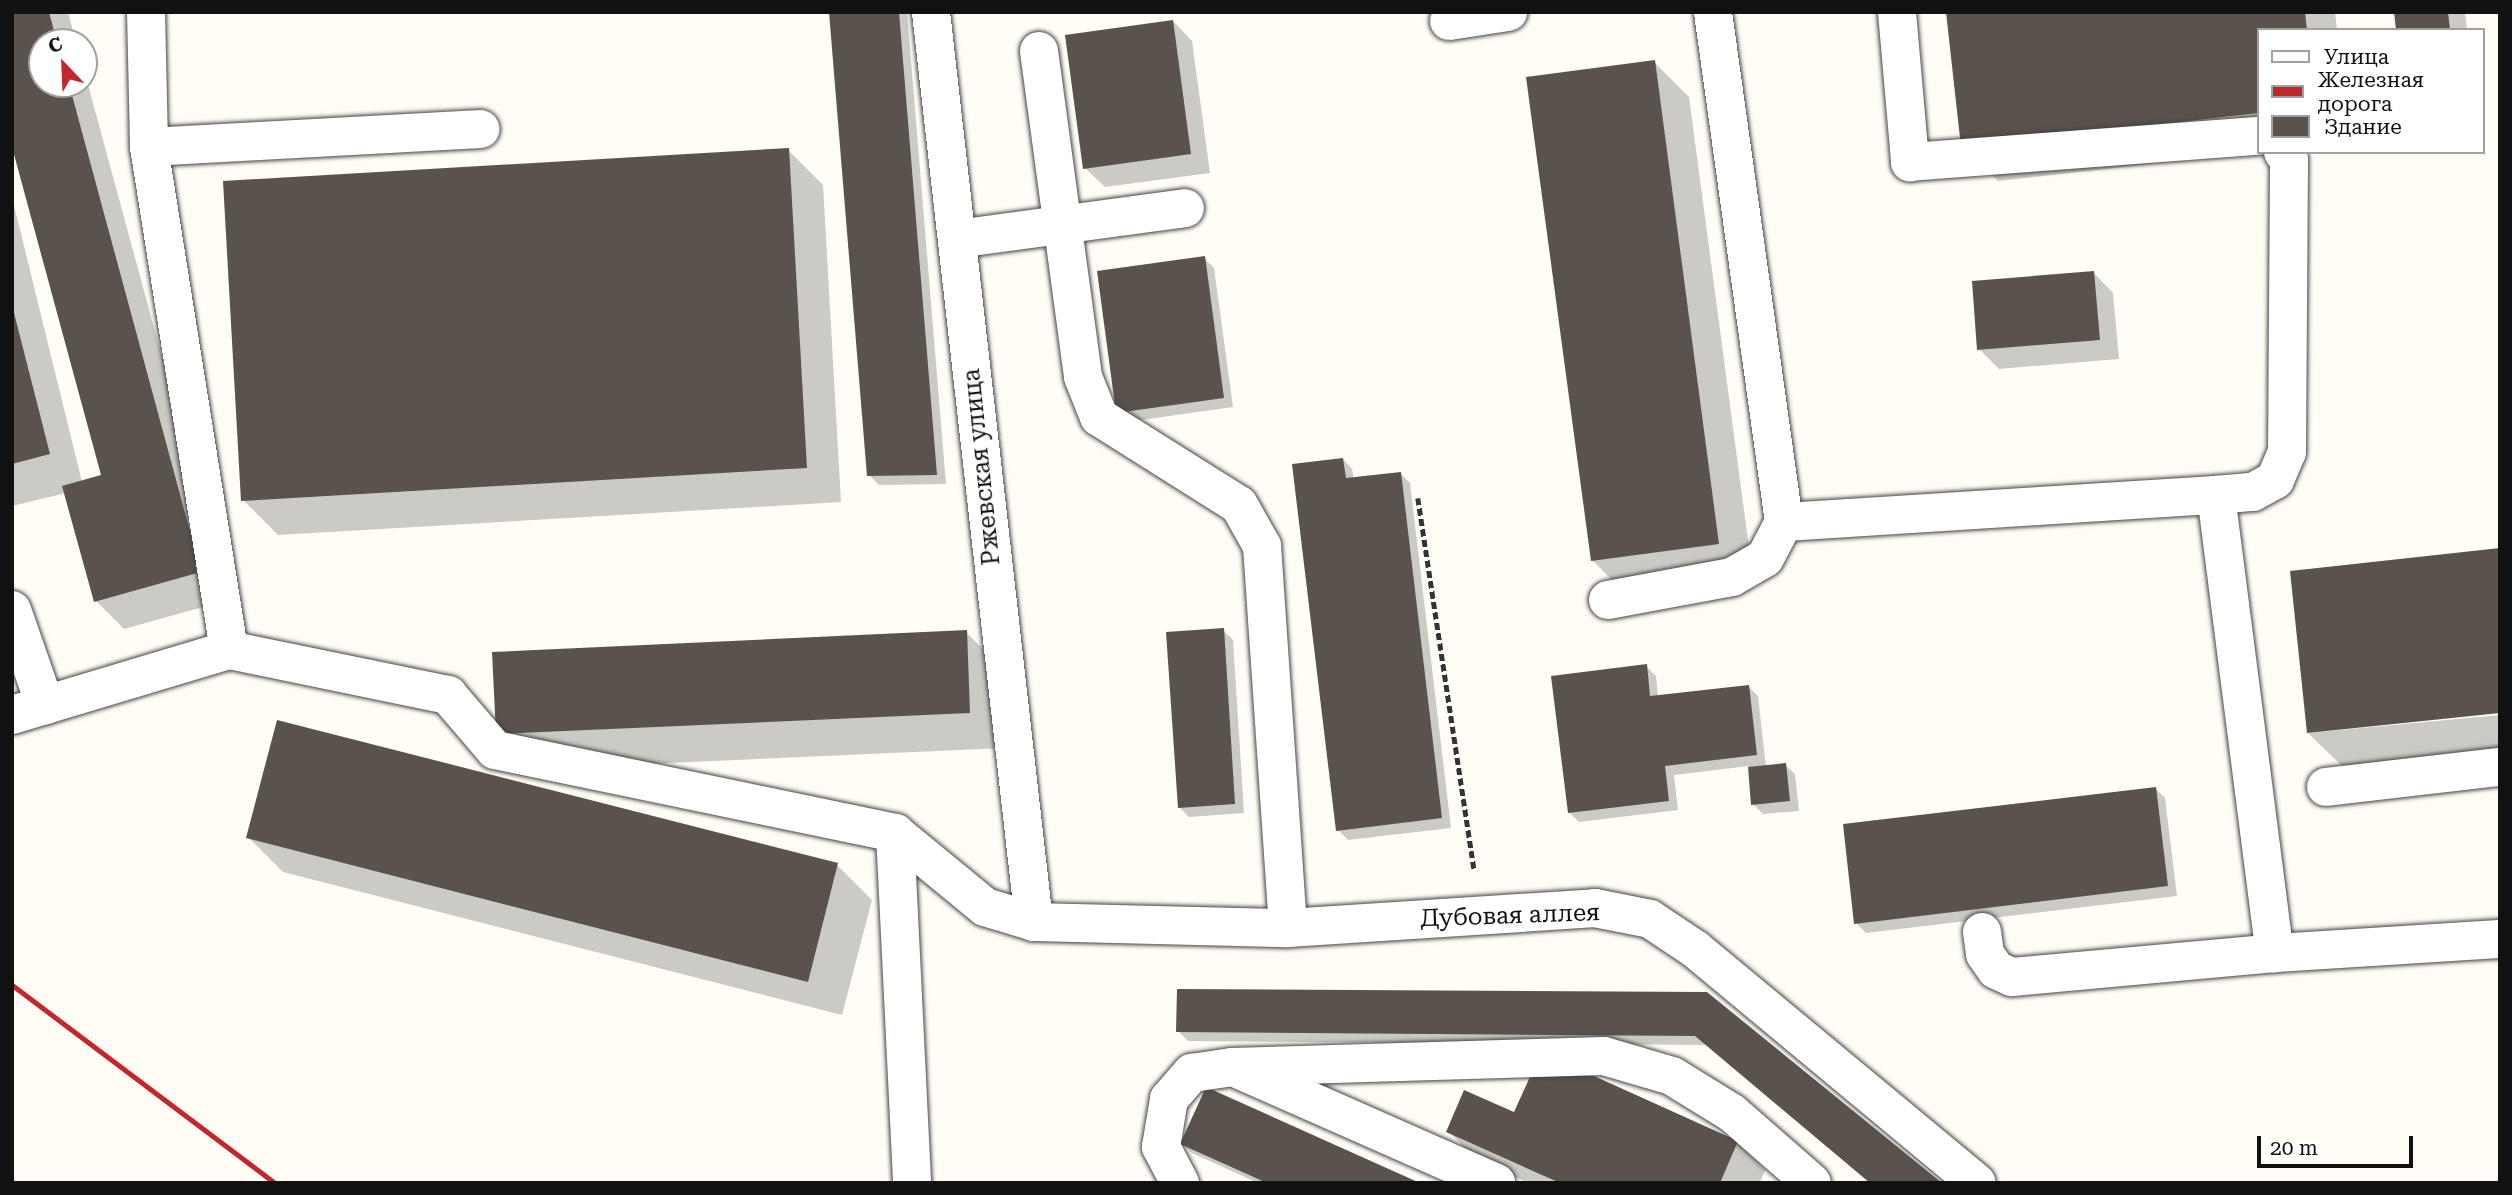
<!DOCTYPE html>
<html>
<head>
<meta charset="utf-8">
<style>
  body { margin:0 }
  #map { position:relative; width:2512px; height:1195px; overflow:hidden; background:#fffdf5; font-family:"Roboto Serif",serif }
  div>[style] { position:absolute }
  .shadow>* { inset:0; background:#0003 }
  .building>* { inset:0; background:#5a524d }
  .path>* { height:4.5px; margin-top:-2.25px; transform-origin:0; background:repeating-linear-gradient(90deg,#333 0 7px,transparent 0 10.5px) }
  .roads { filter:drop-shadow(0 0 2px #444) drop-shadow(0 0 2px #444) }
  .minor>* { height:38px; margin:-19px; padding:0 19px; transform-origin:19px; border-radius:19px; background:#fff }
  .rail>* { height:5px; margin:-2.5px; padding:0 2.5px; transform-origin:2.5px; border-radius:2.5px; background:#c4262e }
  span { translate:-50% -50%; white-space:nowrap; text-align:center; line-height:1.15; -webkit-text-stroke:7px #fff; paint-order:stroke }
  .street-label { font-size:24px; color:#111 }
  .frame { position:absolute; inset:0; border:14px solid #111; pointer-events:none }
  .legend { position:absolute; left:2257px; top:28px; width:228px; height:126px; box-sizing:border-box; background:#fff; border:2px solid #a0a0a0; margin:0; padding:9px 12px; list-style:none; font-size:21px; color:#111 }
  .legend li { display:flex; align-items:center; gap:14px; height:35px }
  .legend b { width:35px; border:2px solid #a0a0a0 }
  .north { position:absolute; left:28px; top:28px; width:70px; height:70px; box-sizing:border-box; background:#fff; border:2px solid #a0a0a0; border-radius:50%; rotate:337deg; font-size:19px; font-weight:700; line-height:28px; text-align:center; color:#111 }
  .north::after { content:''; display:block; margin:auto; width:24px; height:32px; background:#c4262e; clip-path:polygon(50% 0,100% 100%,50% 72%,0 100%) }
  .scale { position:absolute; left:2257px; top:1136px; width:156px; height:32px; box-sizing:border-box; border:4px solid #111; border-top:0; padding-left:9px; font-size:21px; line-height:24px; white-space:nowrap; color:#111; -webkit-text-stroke:5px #fff; paint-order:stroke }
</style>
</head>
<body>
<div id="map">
  <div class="shadow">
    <i style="clip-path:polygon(12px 12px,68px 12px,76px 42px,42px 42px,42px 84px,84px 84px,84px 70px,228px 600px,124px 629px,96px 601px,66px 493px,12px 506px,12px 197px,82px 482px,104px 476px)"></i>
    <i style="clip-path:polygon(831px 12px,907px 12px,946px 484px,879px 485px,869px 475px)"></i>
    <i style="clip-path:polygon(1948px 12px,2335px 12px,2337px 30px,2258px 30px,2258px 152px,1998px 181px,1963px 146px)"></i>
    <i style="clip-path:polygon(2396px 12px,2465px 12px,2467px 30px,2397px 30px)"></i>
    <i style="clip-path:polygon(1173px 21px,1192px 41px,1210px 173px,1105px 187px,1085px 168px)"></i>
    <i style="clip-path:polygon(1654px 62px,1689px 97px,1753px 578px,1627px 595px,1592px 560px)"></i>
    <i style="clip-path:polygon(788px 150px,823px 185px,841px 502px,278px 535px,243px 500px)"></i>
    <i style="clip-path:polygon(1204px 258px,1214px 268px,1233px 407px,1127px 422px,1099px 272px)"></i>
    <i style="clip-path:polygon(2094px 273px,2113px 293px,2119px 359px,1999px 369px,1979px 349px)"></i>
    <i style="clip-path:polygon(1343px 459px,1352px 469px,1354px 479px,1400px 473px,1410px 483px,1451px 828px,1348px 840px,1338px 830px)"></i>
    <i style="clip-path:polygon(1223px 630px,1233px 640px,1244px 813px,1189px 817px,1179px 807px)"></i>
    <i style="clip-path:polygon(966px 632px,1001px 667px,1005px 748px,533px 769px,498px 734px)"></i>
    <i style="clip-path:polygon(1646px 666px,1656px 676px,1658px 697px,1748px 686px,1758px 696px,1766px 767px,1785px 765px,1795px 774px,1799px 811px,1763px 814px,1753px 804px,1749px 766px,1674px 775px,1678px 810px,1579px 822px,1569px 812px)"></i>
    <i style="clip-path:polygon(2500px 715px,2500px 751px,2343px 767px,2308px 733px)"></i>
    <i style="clip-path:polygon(2156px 789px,2165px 798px,2177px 896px,1866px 933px,1856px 923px)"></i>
    <i style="clip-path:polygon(248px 837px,837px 865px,872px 900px,842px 1015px,283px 872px)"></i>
    <i style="clip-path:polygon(1706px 994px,1707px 1045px,1188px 1041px,1178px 1031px)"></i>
    <i style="clip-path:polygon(1514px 1115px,1737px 1142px,1765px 1170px,1760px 1183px,1528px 1183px,1476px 1159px,1448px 1131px)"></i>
    <i style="clip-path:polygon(1182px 1144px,1416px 1183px,1258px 1183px,1192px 1153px)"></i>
  </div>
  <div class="building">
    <i style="clip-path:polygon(12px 12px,49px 12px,57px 42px,42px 42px,42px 84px,69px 84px,201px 572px,94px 602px,62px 486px,101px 475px,12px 147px)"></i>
    <i style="clip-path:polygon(829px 12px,899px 12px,937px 475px,867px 476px)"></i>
    <i style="clip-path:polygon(1946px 12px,2305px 12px,2307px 30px,2258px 30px,2258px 113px,1961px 147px)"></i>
    <i style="clip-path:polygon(2394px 12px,2448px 12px,2450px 30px,2396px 30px)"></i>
    <i style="clip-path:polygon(1173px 20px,1191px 154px,1083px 169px,1065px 35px)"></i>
    <i style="clip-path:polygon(1655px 60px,1719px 544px,1591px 561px,1526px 77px)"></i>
    <i style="clip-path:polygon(789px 148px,807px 468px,241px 501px,223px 181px)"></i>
    <i style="clip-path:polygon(1205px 256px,1224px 398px,1116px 413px,1097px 271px)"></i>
    <i style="clip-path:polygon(2094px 271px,2100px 340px,1977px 350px,1972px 281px)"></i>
    <i style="clip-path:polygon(12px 305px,50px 454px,12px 464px)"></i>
    <i style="clip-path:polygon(1343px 458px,1346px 478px,1401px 472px,1442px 818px,1336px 831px,1292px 464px)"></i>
    <i style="clip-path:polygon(2500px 548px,2500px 713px,2307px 733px,2290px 571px)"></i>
    <i style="clip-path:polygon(1224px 628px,1235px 804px,1178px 808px,1166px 632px)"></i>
    <i style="clip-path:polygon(967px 630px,970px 713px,496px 734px,492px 652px)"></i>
    <i style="clip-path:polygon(1647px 664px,1650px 696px,1749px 685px,1757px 755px,1665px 766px,1669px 801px,1568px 813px,1551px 676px)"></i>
    <i style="clip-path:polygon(277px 720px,838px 863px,808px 982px,246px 838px)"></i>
    <i style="clip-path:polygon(1786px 763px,1790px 801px,1751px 805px,1748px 767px)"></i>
    <i style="clip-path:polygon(2156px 787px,2168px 886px,1854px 924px,1843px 824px)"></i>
    <i style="clip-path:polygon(1177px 989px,1707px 992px,1942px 1183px,1870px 1183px,1695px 1036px,1176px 1032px)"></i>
    <i style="clip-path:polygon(1534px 1068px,1594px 1076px,1738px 1141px,1720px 1183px,1560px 1183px,1446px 1132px,1464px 1090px,1514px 1112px)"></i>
    <i style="clip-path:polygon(1206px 1087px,1420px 1183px,1267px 1183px,1180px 1144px)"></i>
  </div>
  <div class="path">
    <i style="left:1418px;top:498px;width:376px;rotate:81.4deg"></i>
  </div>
  <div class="roads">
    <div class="minor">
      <i style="left:146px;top:12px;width:135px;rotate:88.7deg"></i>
      <i style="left:149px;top:147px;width:332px;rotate:-3.1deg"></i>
      <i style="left:931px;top:12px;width:916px;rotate:83.54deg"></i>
      <i style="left:1897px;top:12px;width:151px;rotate:85deg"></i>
      <i style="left:1910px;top:162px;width:349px;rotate:-4.3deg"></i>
      <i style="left:1449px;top:21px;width:60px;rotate:-8.7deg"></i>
      <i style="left:1039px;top:51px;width:329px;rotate:82.3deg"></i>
      <i style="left:1083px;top:377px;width:43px;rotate:68.2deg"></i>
      <i style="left:1099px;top:417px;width:165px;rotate:32.2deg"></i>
      <i style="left:1239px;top:505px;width:47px;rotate:60.7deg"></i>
      <i style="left:1262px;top:546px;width:383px;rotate:86.1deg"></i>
      <i style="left:149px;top:147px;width:509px;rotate:80.96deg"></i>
      <i style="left:957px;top:239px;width:230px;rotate:-7.7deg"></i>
      <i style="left:2216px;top:495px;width:37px;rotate:-5deg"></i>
      <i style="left:2253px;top:492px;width:25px;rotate:-29deg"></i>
      <i style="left:2275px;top:480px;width:30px;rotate:-67deg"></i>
      <i style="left:2287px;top:452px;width:292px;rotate:-89.6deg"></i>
      <i style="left:2289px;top:160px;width:10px;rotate:-127deg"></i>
      <i style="left:1784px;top:522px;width:433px;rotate:-3.6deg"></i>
      <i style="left:2216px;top:495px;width:462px;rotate:82.7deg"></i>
      <i style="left:2275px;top:953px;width:225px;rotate:-3.6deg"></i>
      <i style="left:1608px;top:600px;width:126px;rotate:-10.5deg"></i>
      <i style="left:1732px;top:577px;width:38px;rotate:-30deg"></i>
      <i style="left:1765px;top:558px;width:41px;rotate:-62.2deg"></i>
      <i style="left:1784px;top:522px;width:515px;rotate:-97.93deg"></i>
      <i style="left:12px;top:610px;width:101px;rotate:70.8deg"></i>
      <i style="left:12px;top:715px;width:227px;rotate:-16.7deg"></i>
      <i style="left:229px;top:650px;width:224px;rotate:11.6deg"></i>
      <i style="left:448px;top:695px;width:72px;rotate:49.5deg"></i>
      <i style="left:495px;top:750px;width:409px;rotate:11.7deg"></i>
      <i style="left:895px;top:833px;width:117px;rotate:39.4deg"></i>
      <i style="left:985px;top:907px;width:51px;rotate:17deg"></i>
      <i style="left:1034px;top:922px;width:254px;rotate:1.4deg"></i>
      <i style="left:1288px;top:928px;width:308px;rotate:-3.7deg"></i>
      <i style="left:1595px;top:908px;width:56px;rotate:11.3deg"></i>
      <i style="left:1650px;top:919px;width:54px;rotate:33.7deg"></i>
      <i style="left:1695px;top:949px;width:366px;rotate:39.7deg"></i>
      <i style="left:2326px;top:787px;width:175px;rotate:-6.6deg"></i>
      <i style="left:895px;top:833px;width:350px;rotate:87.2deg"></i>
      <i style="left:1982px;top:932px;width:22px;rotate:82deg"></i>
      <i style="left:1985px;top:954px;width:19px;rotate:55deg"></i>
      <i style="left:1996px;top:970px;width:17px;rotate:24deg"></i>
      <i style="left:2012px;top:977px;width:264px;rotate:-5.2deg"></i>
      <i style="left:1240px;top:1070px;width:280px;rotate:23.8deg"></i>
      <i style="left:1180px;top:1183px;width:41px;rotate:-117.8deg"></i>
      <i style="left:1161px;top:1147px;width:49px;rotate:-80.5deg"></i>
      <i style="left:1169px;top:1099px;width:35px;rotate:-49deg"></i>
      <i style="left:1192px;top:1073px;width:40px;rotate:-8.5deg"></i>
      <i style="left:1232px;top:1067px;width:372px;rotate:-1.7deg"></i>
      <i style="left:1604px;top:1056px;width:71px;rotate:16.4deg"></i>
      <i style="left:1672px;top:1076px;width:70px;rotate:31.7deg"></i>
      <i style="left:1732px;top:1113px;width:106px;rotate:41.2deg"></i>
    </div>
  </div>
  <div class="rail">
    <i style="left:12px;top:985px;width:329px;rotate:37deg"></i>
  </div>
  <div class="street-label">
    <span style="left:982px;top:467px;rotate:-96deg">Ржевская улица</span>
    <span style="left:1510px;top:916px;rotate:-2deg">Дубовая аллея</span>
  </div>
  <div class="frame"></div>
  <ul class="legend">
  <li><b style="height:9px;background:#fff"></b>Улица</li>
  <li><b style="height:9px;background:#c4262e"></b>Железная дорога</li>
  <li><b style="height:19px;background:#5a524d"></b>Здание</li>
  </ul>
  <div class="north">С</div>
  <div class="scale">20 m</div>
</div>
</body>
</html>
